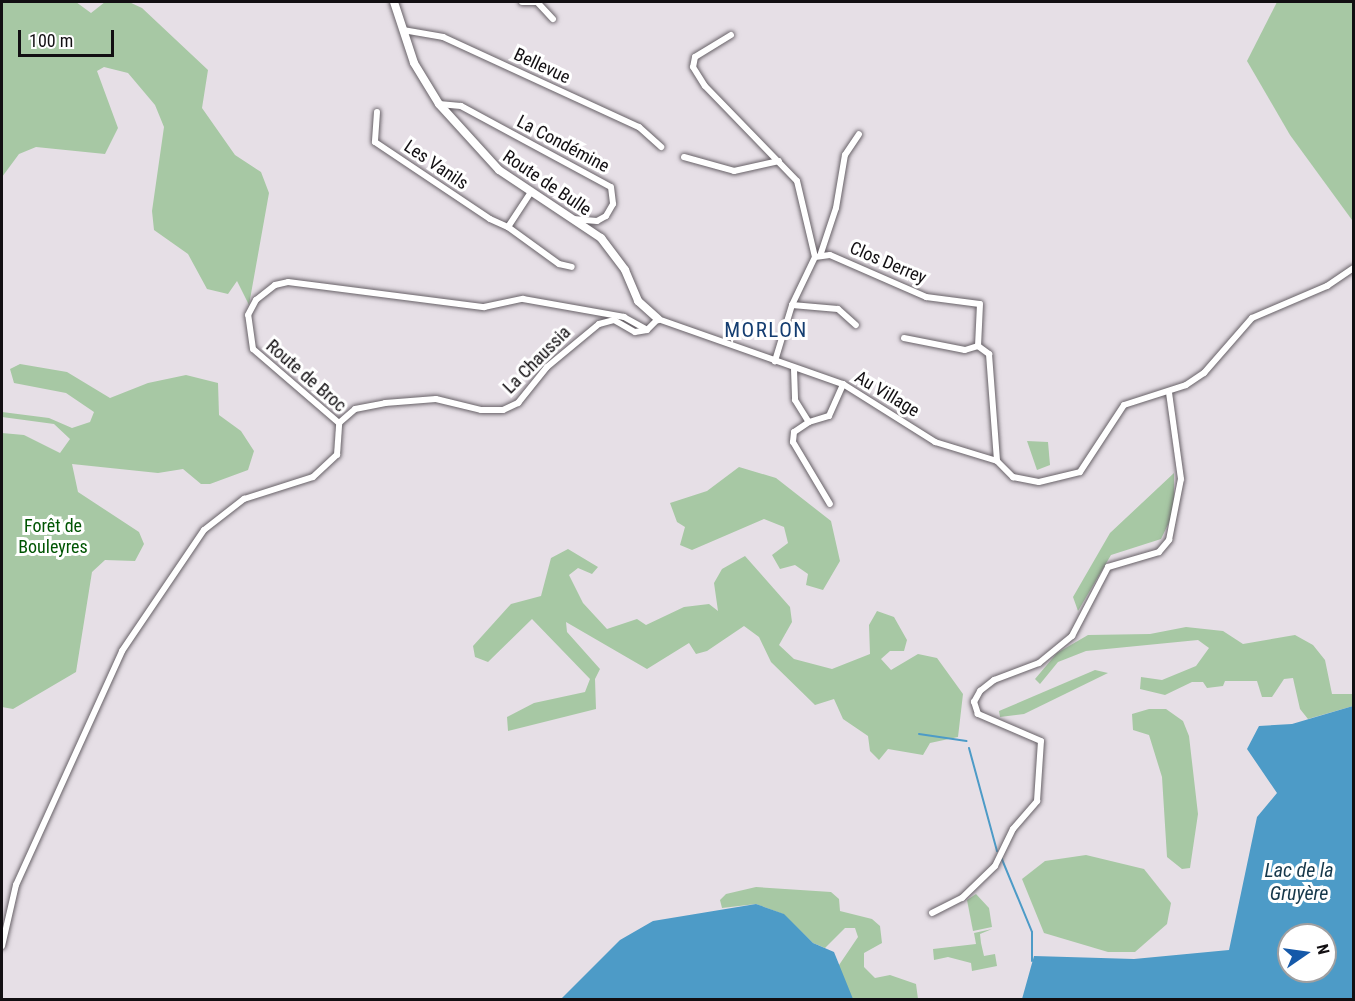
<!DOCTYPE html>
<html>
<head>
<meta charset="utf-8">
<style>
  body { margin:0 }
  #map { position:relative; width:1355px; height:1001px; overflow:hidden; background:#e6dfe6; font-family:"Roboto Condensed",sans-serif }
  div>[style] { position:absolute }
  .green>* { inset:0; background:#a7c8a4 }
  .water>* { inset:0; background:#4d9bc7 }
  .stream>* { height:2px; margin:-1px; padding:0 1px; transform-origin:1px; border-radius:1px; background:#4d9bc7 }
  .roads { filter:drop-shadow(0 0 2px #676167) drop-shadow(0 0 2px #676167) }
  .minor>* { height:6px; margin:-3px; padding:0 3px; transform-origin:3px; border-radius:3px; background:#fff }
  .tertiary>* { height:8px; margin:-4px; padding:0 4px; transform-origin:4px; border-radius:4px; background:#fff }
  span { translate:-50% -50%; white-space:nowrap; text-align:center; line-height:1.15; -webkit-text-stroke:6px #fff; paint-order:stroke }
  .street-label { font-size:18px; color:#120f12 }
  .park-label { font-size:18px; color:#005503 }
  .water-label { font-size:20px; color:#16384b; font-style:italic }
  .quarter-label { font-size:21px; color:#143d71; letter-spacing:1.5px }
  .frame { position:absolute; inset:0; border:3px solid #120f12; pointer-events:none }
  .north { position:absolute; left:1277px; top:923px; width:60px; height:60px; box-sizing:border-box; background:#fff; border:2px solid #a09fa0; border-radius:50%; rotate:77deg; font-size:16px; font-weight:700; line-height:24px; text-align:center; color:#120f12 }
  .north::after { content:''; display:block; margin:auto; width:21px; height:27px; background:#1559a9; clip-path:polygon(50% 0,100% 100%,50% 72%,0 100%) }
  .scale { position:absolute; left:18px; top:30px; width:96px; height:27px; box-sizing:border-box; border:3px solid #120f12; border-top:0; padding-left:8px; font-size:18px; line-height:21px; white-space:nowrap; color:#120f12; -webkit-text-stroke:4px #fff; paint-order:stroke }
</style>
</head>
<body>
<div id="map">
  <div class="green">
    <i style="clip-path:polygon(2px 2px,76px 2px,91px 13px,105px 2px,129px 2px,142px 8px,208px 70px,202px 108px,235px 155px,261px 172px,269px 193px,249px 305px,237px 281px,228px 294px,207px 289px,188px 254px,154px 230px,152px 211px,164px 127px,155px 105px,128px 73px,104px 67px,97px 71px,118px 128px,105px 154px,36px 147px,19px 154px,2px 177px)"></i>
    <i style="clip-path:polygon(1277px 2px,1353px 2px,1352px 220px,1290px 135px,1247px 61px)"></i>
    <i style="clip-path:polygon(20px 364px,67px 372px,110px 398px,148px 383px,186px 375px,218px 383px,219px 415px,241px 431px,254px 451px,248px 470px,210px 484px,201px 484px,183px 469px,158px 473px,72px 464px,78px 492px,139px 532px,144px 544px,135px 561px,105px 560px,92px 572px,76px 672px,13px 709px,2px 707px,2px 433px,24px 435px,60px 453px,70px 439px,54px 424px,2px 417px,2px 412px,49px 418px,72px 428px,90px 422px,94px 412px,66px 393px,14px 383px,10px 369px)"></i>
    <i style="clip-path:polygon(1027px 441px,1048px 442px,1050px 465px,1037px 470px)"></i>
    <i style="clip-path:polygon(739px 467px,776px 478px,831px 521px,840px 561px,823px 590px,806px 585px,808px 574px,795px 565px,780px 569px,772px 555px,788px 543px,784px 527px,764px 519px,692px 550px,680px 545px,685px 527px,677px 522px,670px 503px,707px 491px)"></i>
    <i style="clip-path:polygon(1174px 473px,1174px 512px,1161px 539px,1111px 555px,1078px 611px,1073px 597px,1110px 533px)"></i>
    <i style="clip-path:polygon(568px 549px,598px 567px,592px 574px,578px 568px,569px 575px,583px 603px,607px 629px,637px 619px,646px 625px,684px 607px,709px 604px,718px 611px,714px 583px,722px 569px,745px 556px,790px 607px,792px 622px,779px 645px,794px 659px,832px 669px,870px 654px,869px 625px,877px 611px,894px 617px,907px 640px,904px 651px,890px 651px,881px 659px,891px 670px,918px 654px,937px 658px,963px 694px,958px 737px,930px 743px,923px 755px,888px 749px,879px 760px,870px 751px,868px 736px,843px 719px,834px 699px,815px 705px,771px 662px,759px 637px,744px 626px,707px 651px,696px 654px,689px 643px,647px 669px,566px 622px,567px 632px,600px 669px,595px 679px,596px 709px,508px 731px,507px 717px,534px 703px,585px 692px,590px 679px,532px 619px,488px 662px,475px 657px,473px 646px,511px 604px,541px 596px,551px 558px)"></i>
    <i style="clip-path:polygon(1186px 627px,1223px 631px,1243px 644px,1295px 635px,1313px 645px,1325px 660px,1332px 694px,1353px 694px,1353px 706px,1308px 719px,1300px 709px,1293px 678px,1284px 679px,1272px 697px,1262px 697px,1257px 681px,1225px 681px,1223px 686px,1207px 688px,1203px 682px,1192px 682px,1165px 695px,1140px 689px,1141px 677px,1162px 680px,1196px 666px,1209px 648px,1198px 640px,1086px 651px,1058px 662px,1040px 684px,1035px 679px,1057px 653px,1088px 635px,1150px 634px)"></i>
    <i style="clip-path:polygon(1095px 670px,1108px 673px,1024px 714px,1000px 717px,999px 711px)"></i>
    <i style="clip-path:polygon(1149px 709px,1166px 709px,1183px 721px,1189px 736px,1198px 814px,1190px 868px,1182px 869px,1167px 857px,1162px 777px,1149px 735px,1133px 730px,1132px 714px)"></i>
    <i style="clip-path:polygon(1086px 855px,1144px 869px,1171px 903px,1167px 924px,1135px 952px,1108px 952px,1044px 933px,1022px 879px,1045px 861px)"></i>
    <i style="clip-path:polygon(756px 887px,831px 892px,839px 899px,840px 911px,872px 919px,880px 926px,882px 943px,864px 953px,864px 967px,875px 978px,890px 975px,916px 984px,918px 999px,853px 999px,848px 994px,837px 968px,858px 937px,855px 928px,845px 928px,825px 948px,813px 943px,783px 914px,756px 904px,722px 908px,720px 900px,726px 894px)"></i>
    <i style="clip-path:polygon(976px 894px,989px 908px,992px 927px,973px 931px,967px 900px)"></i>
    <i style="clip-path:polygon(992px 929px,980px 934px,981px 943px,984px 956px,995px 954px,997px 966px,972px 971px,971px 963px,948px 957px,934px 960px,933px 949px,976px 944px,974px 933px)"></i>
  </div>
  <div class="water">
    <i style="clip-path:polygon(evenodd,1353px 706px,1353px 999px,1022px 999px,1034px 956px,1134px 959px,1229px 950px,1257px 817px,1277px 793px,1247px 749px,1259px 726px,1292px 724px,1353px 706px,1289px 935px,1325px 935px,1325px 971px,1289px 971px,1289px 935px)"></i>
    <i style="clip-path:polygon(756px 904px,784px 914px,813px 943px,834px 952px,853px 999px,561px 999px,620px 940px,653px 921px)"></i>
  </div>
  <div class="stream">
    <i style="left:919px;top:734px;width:48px;rotate:8.5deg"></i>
    <i style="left:969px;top:748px;width:107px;rotate:74.8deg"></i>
    <i style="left:1001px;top:857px;width:81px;rotate:67.5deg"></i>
    <i style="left:1032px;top:932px;width:29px;rotate:90deg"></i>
  </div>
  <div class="roads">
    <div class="minor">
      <i style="left:522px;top:2px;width:16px"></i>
      <i style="left:538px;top:3px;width:22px;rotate:47deg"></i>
      <i style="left:403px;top:30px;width:41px;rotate:9.9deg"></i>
      <i style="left:443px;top:37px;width:216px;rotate:24.7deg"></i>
      <i style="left:639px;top:127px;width:30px;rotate:42deg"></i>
      <i style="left:731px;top:35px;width:42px;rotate:148.6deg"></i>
      <i style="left:695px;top:57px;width:10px;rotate:101deg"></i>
      <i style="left:693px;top:67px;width:22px;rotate:58deg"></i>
      <i style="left:705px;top:86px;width:132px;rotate:45.9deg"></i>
      <i style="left:797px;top:181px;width:78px;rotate:76.7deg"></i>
      <i style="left:815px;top:257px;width:53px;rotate:115.6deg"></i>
      <i style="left:792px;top:305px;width:59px;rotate:106.9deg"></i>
      <i style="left:439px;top:104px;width:22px;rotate:5deg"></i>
      <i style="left:461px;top:106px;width:170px;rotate:28.4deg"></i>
      <i style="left:611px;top:187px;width:17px;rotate:83deg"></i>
      <i style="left:613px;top:204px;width:14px;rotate:120deg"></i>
      <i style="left:606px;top:216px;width:10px;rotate:151deg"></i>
      <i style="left:597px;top:221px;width:24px;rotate:-175deg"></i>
      <i style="left:377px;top:112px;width:30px;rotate:94deg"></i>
      <i style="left:375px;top:142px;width:138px;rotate:33.8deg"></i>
      <i style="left:490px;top:219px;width:20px;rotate:24deg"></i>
      <i style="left:508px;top:227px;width:42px;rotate:-56.7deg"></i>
      <i style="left:684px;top:157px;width:52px;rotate:15.6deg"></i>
      <i style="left:734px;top:171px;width:46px;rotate:-12.5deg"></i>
      <i style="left:508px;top:227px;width:63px;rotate:36deg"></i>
      <i style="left:559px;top:264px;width:13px;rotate:13deg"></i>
      <i style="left:821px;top:253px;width:47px;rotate:-71.6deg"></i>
      <i style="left:836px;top:208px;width:54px;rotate:-80.4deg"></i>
      <i style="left:845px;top:155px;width:25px;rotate:-56deg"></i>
      <i style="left:815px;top:257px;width:15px;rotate:-8deg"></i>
      <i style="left:830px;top:255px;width:105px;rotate:23.6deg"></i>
      <i style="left:926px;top:297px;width:54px;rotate:7.4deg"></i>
      <i style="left:980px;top:304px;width:42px;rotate:92.7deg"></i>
      <i style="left:978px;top:346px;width:14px;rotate:36deg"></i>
      <i style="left:989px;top:354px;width:107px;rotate:85.7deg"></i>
      <i style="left:792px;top:305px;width:46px;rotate:5deg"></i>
      <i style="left:838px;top:309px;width:24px;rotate:42deg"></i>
      <i style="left:904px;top:338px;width:62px;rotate:11.1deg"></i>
      <i style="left:965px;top:350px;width:14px;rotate:-17deg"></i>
      <i style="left:794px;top:369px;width:31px;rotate:88deg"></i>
      <i style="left:795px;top:400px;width:26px;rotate:58deg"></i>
      <i style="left:809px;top:422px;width:21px;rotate:-17deg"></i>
      <i style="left:829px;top:416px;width:35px;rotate:-66deg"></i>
      <i style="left:809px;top:422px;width:18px;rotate:146deg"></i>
      <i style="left:794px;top:432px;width:10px;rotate:96deg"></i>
      <i style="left:793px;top:442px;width:72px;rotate:59.2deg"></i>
      <i style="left:339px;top:423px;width:21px;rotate:-41deg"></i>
      <i style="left:355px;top:409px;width:31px;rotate:-11deg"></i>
      <i style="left:385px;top:403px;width:51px;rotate:-4.5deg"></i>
      <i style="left:436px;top:399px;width:46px;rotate:13.7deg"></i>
      <i style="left:481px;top:410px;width:22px"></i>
      <i style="left:503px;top:410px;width:17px;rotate:-25deg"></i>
      <i style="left:518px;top:403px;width:46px;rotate:-51.1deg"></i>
      <i style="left:547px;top:367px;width:67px;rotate:-39.6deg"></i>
      <i style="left:599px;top:324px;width:16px;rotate:-15deg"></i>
      <i style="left:614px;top:320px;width:24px;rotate:30deg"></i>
      <i style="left:635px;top:332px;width:12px;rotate:-9deg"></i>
      <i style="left:932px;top:913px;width:34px;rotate:-27deg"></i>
      <i style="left:962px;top:898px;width:46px;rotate:-44.1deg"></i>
      <i style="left:995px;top:866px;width:41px;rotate:-64.1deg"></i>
      <i style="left:1013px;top:829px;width:37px;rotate:-49deg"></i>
      <i style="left:1037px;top:801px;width:60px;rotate:-86.2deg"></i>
      <i style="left:1041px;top:741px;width:69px;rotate:-156.8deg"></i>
      <i style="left:978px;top:714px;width:13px;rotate:-108deg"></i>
      <i style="left:974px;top:702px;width:13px;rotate:-61deg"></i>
      <i style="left:980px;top:691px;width:18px;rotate:-38deg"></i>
      <i style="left:994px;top:680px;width:48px;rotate:-20.7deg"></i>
      <i style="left:1039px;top:663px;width:43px;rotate:-39.3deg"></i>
      <i style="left:1072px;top:636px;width:78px;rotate:-62.4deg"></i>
      <i style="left:1108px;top:567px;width:53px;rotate:-16.4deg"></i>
      <i style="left:1159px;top:552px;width:16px;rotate:-50deg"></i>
      <i style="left:1169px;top:540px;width:62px;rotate:-78.9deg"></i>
      <i style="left:1181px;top:479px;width:87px;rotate:-97.9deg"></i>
      <i style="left:2px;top:946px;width:63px;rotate:-77.1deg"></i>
      <i style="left:16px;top:885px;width:257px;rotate:-65.6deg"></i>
      <i style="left:122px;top:651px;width:146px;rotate:-55.9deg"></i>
      <i style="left:204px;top:530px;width:51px;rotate:-37.8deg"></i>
      <i style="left:244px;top:499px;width:72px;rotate:-17.7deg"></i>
      <i style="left:313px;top:477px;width:33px;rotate:-43deg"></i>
      <i style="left:337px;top:455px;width:32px;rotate:-86deg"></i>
      <i style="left:339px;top:423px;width:113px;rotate:-139.3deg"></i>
      <i style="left:253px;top:349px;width:34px;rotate:-98deg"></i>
      <i style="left:248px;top:315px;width:17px;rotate:-62deg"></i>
      <i style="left:256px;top:300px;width:24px;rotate:-38deg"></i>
      <i style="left:275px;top:285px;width:13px;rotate:-13deg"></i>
      <i style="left:288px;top:282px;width:198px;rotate:7.3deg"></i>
      <i style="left:484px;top:307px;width:40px;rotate:-12deg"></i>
      <i style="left:523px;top:299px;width:103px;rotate:10.1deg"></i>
      <i style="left:624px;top:317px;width:26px;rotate:29deg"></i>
      <i style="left:647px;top:330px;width:16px;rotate:-45deg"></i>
      <i style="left:658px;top:319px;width:196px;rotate:19.4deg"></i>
      <i style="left:843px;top:384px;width:109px;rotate:32.2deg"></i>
      <i style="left:935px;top:442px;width:65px;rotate:17deg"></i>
      <i style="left:997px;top:461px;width:23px;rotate:45deg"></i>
      <i style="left:1013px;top:477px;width:26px;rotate:11deg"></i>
      <i style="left:1039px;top:482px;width:42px;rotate:-13.7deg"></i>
      <i style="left:1080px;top:472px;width:80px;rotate:-56.7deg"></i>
      <i style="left:1124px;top:405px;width:65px;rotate:-17.9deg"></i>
      <i style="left:1186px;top:385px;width:22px;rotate:-34deg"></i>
      <i style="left:1204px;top:373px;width:73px;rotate:-48.9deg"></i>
      <i style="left:1252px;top:318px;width:82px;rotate:-23.1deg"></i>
      <i style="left:1327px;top:286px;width:32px;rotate:-34deg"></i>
    </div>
    <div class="tertiary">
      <i style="left:394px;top:2px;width:64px;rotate:71.8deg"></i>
      <i style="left:414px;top:63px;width:48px;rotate:58.6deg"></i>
      <i style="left:439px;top:104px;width:89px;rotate:47.7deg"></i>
      <i style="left:499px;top:170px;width:123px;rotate:33.7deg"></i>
      <i style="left:601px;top:238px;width:40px;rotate:53deg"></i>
      <i style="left:625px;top:270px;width:34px;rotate:67deg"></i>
      <i style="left:638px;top:301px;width:27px;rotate:42deg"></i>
    </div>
  </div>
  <div class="street-label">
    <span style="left:542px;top:66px;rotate:25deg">Bellevue</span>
    <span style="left:563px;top:144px;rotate:28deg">La Condémine</span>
    <span style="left:436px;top:165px;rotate:34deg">Les Vanils</span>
    <span style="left:547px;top:183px;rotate:34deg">Route de Bulle</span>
    <span style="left:888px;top:263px;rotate:23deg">Clos Derrey</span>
    <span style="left:537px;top:360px;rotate:-45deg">La Chaussia</span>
    <span style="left:306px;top:376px;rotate:41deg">Route de Broc</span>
    <span style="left:887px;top:394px;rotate:31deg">Au Village</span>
  </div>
  <div class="park-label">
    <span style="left:53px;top:537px">Forêt de<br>Bouleyres</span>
  </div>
  <div class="water-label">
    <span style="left:1299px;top:882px">Lac de la<br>Gruyère</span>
  </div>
  <div class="quarter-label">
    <span style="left:766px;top:330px">MORLON</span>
  </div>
  <div class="frame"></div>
  <div class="north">N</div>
  <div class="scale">100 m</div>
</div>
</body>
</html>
